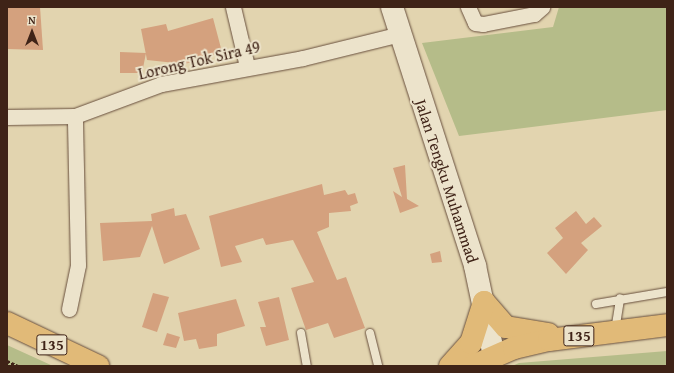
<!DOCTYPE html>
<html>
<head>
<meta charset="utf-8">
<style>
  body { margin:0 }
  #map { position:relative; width:674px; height:373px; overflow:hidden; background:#e2d4af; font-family:"Gentium Book Plus",serif }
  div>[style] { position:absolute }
  .green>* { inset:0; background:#b5bc89 }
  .building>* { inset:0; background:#d4a17e }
  .path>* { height:2.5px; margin-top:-1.25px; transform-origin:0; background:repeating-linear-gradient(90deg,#3f2317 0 3px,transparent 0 5px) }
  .roads { filter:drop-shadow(0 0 1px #684f3d) drop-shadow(0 0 1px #684f3d) }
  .service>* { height:8px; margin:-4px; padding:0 4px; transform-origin:4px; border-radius:4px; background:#ece3cb }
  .minor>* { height:15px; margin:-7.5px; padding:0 7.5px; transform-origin:7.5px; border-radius:7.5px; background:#ece3cb }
  .secondary>* { height:22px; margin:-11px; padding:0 11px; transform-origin:11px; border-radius:11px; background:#ece3cb }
  .primary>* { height:22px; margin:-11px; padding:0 11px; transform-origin:11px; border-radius:11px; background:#e1ba78 }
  span { translate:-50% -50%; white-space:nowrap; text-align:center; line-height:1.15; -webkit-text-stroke:4px #ece3cb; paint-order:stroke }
  .shield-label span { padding:1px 3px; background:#ece3cb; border:1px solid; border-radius:3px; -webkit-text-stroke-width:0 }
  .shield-label { font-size:15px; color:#3f2317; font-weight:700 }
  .street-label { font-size:16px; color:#3f2317 }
  .frame { position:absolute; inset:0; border:8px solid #3f2317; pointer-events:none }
  .north { position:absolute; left:12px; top:12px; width:40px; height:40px; -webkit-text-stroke:3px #ece3cb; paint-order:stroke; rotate:0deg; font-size:11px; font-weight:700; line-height:16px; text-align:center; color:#3f2317 }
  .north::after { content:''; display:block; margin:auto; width:14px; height:18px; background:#3f2317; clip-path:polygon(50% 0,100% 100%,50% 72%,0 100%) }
</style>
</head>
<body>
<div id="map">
  <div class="green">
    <i style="clip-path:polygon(559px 7px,667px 7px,667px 110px,459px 136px,422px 43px,553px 27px)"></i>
    <i style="clip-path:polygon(7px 345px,53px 366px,7px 366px)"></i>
    <i style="clip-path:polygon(667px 351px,667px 366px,512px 366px,519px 363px)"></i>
  </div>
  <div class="building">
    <i style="clip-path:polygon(7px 7px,40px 7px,43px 50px,7px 49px)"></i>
    <i style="clip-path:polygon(213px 18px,222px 52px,185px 64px,147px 60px,141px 29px,166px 24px,168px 31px)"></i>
    <i style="clip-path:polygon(120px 52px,146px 53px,142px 73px,120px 73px)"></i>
    <i style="clip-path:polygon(405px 165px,407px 199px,419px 206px,400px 213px,393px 191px,402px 197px,393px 168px)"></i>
    <i style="clip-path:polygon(322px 184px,324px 195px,345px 190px,348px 195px,355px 193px,358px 203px,350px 206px,351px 211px,329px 213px,329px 227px,317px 232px,337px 280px,346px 277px,365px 328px,334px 338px,328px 323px,306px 330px,291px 288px,314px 282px,293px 240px,266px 245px,263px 238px,235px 246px,242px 262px,221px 267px,209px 216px)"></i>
    <i style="clip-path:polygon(174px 208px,175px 216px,186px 214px,200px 249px,164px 264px,152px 226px,140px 257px,103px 261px,100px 223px,152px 221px,151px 214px)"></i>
    <i style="clip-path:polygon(576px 211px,586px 224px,594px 217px,602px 226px,581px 243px,588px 250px,566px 274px,547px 253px,563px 238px,555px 228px)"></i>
    <i style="clip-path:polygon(440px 251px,442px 262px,432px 263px,430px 254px)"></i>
    <i style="clip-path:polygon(153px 293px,169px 297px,157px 332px,142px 327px)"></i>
    <i style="clip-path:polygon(279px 297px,289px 340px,266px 346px,260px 327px,266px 327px,258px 302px)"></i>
    <i style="clip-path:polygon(236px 299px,245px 326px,217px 334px,217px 346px,199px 349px,196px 339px,184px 341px,178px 313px)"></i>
    <i style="clip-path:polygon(167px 333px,180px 337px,176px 348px,163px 345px)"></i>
  </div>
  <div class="path">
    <i style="left:7px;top:361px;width:12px;rotate:24deg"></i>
  </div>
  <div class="roads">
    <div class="service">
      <i style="left:596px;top:304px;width:72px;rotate:-9.6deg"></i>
      <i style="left:615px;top:331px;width:33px;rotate:-81deg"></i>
      <i style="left:301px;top:333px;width:34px;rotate:80deg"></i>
      <i style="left:370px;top:333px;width:34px;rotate:76deg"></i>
    </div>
    <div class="minor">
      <i style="left:233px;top:7px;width:61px;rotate:76.7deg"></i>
      <i style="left:468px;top:7px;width:17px;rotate:66deg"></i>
      <i style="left:475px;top:23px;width:8px;rotate:7deg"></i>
      <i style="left:483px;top:24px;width:52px;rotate:-11.1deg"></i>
      <i style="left:534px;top:14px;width:11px;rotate:-41deg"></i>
      <i style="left:7px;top:117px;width:68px;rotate:-0.8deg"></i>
      <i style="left:75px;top:116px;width:92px;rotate:-20.4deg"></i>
      <i style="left:161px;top:84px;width:144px;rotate:-10.4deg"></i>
      <i style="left:303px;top:58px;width:100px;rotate:-13.9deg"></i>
      <i style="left:69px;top:309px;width:45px;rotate:-78.4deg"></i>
      <i style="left:78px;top:265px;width:149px;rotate:-91.2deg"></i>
    </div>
    <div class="secondary">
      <i style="left:392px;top:7px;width:272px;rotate:72.2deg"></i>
      <i style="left:475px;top:266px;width:92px;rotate:78.1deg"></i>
    </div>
    <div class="primary">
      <i style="left:484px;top:302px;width:33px;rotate:49deg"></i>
      <i style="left:506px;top:327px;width:43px;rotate:9.5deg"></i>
      <i style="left:7px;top:323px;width:101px;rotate:25.3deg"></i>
      <i style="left:450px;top:366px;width:31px;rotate:-48deg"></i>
      <i style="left:471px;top:343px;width:43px;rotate:-72.4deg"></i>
      <i style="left:473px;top:366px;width:45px;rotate:-23.7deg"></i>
      <i style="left:514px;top:348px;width:36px;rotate:-13deg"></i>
      <i style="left:549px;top:340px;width:119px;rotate:-7.2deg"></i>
    </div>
  </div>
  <div class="shield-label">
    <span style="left:579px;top:336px">135</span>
    <span style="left:52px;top:345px">135</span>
  </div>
  <div class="street-label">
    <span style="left:199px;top:60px;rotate:-13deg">Lorong Tok Sira 49</span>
    <span style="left:447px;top:181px;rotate:72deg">Jalan Tengku Muhammad</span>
  </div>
  <div class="frame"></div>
  <div class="north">N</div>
</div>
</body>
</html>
